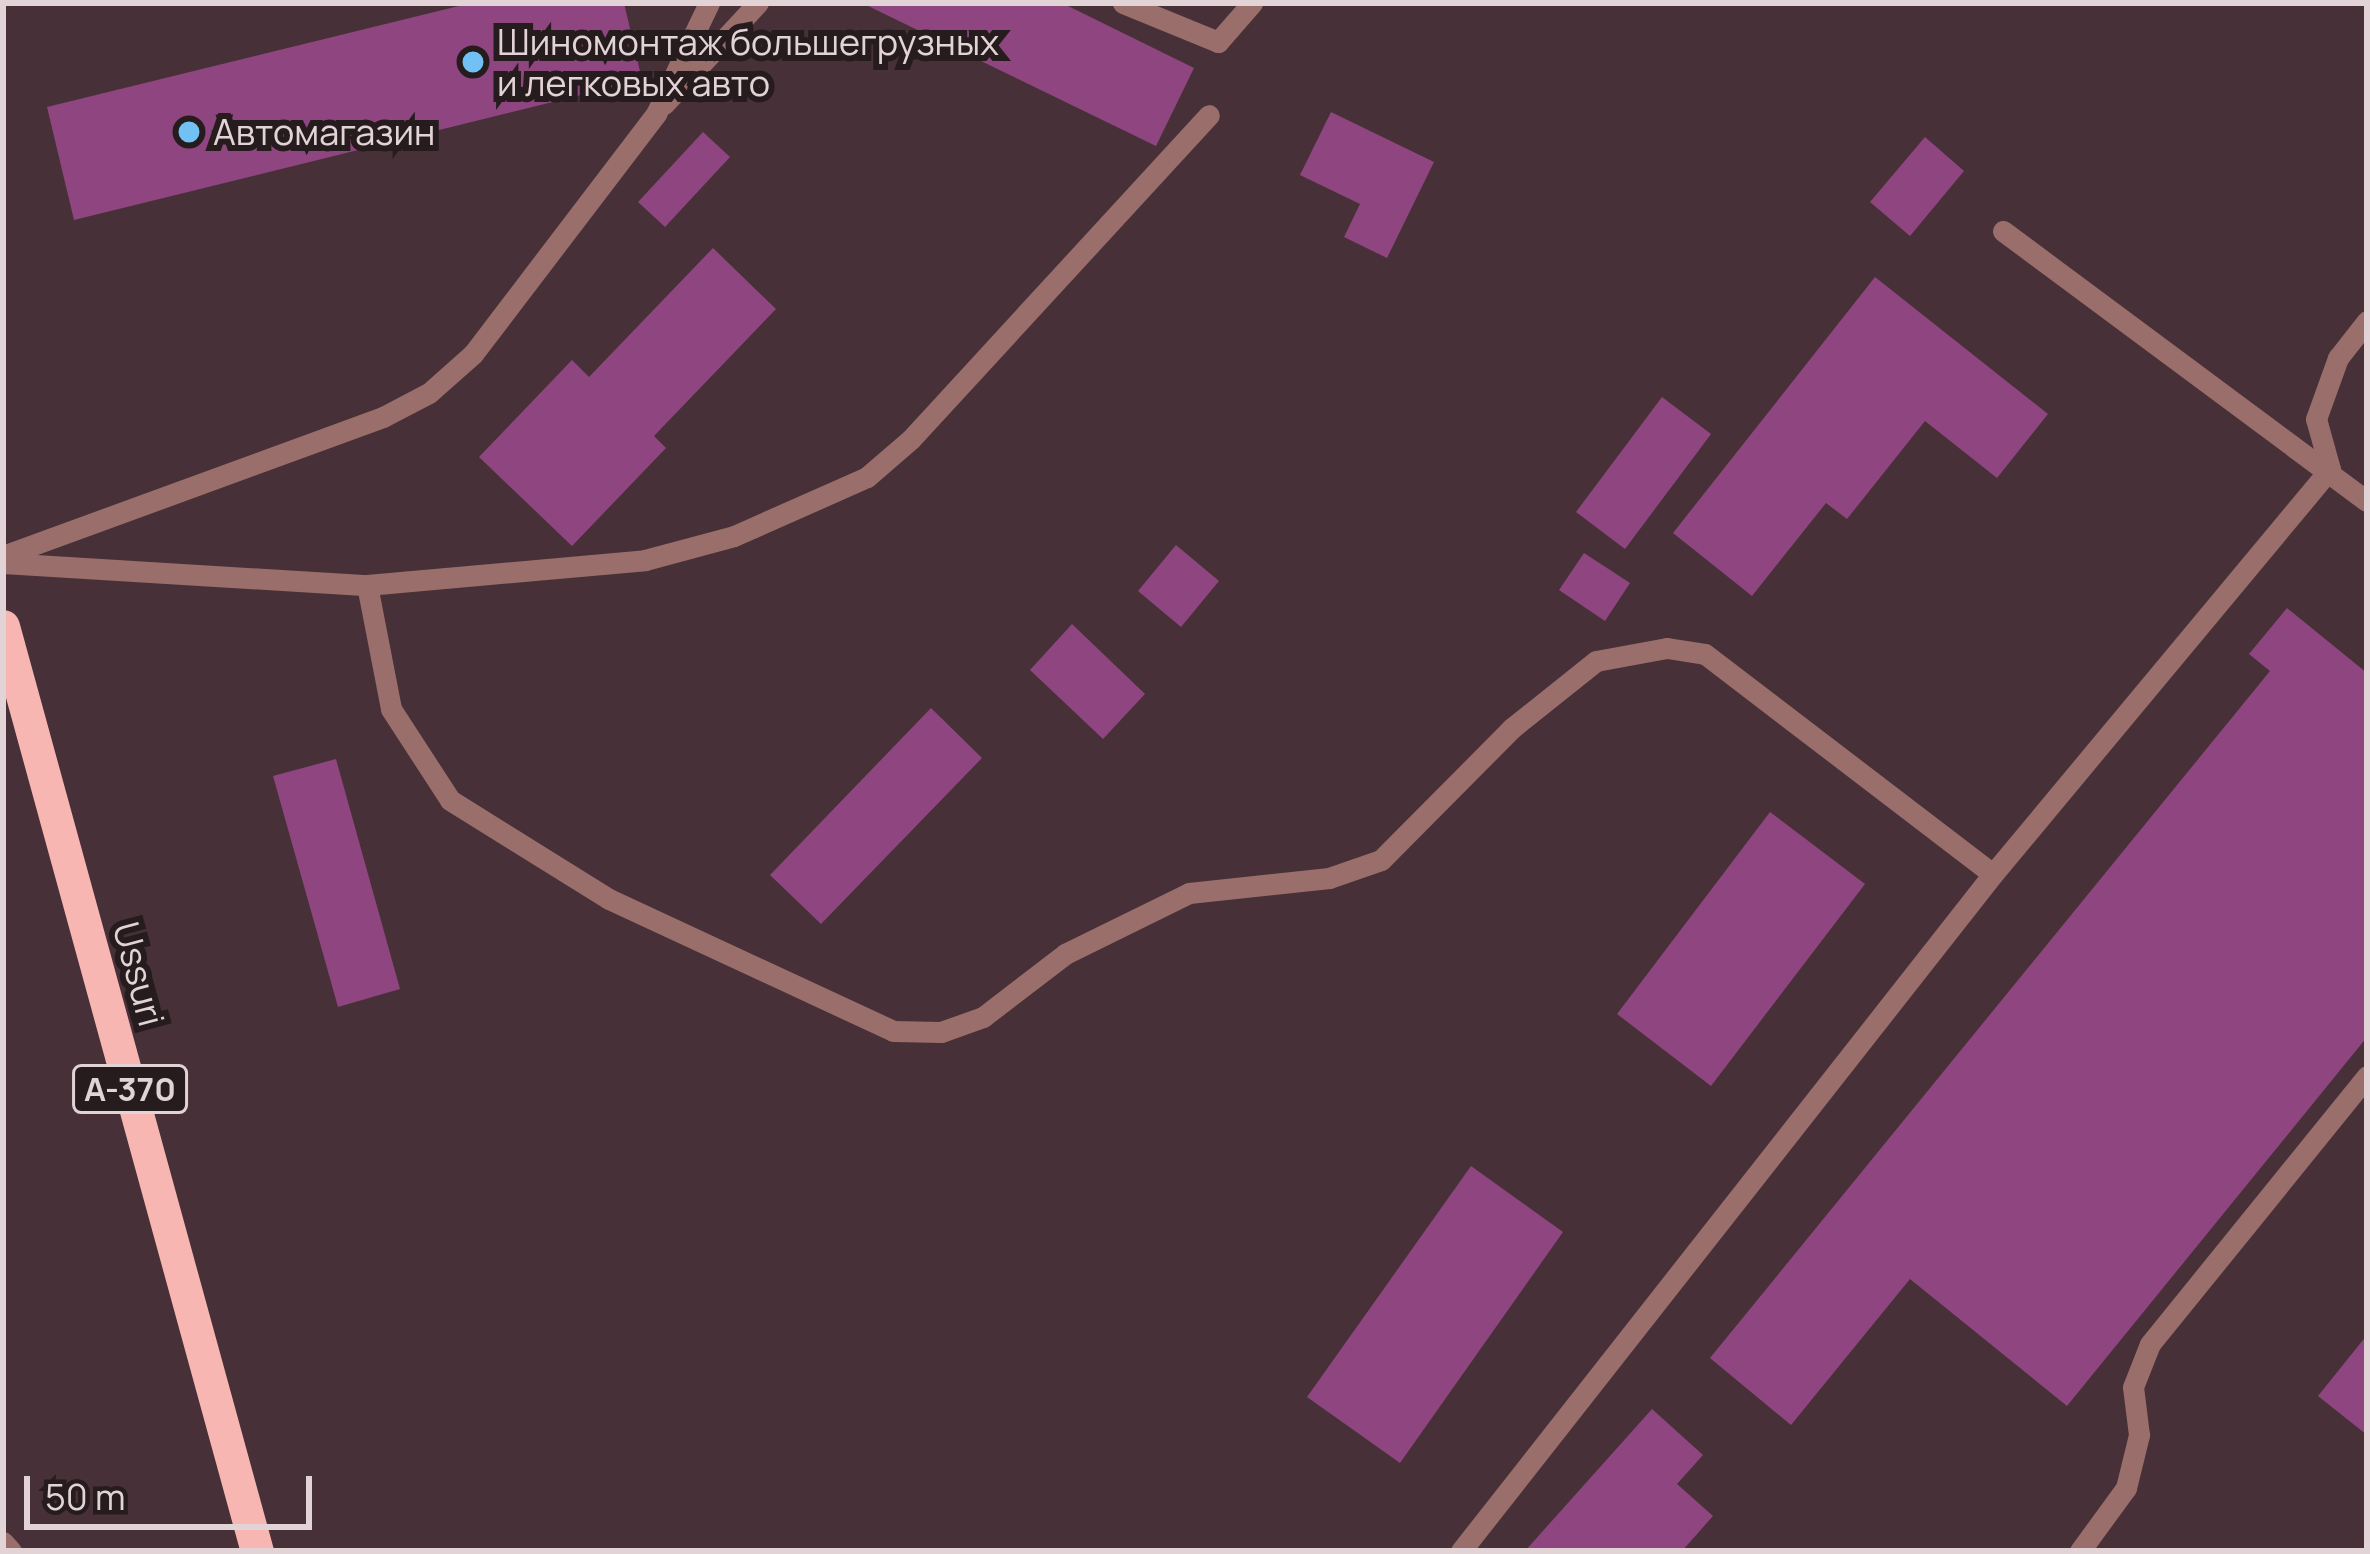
<!DOCTYPE html>
<html>
<head>
<meta charset="utf-8">
<style>
  body { margin:0 }
  #map { position:relative; width:2370px; height:1554px; overflow:hidden; background:#473037; font-family:Manrope,sans-serif }
  div>[style] { position:absolute }
  .building>* { inset:0; background:#8f4680 }
  .service>* { height:21px; margin:-10.5px; padding:0 10.5px; transform-origin:10.5px; border-radius:10.5px; background:#996e6b }
  .trunk>* { height:33px; margin:-16.5px; padding:0 16.5px; transform-origin:16.5px; border-radius:16.5px; background:#f8b6b2 }
  .dots>* { width:33px; height:33px; translate:-50% -50%; box-sizing:border-box; border:6px solid #261c1e; border-radius:50% }
  span { translate:-50% -50%; white-space:nowrap; text-align:center; line-height:1.15; -webkit-text-stroke:12px #261c1e; paint-order:stroke }
  .shield-label span { padding:3px 9px; background:#261c1e; border:3px solid; border-radius:9px; -webkit-text-stroke-width:0 }
  .shield-label { font-size:33px; color:#e2d3d7; font-weight:700 }
  .poi-label { font-size:36px; color:#e2d3d7 }
  .left { translate:0 -50%; text-align:left }
  .street-label { font-size:36px; color:#e2d3d7 }
  .frame { position:absolute; inset:0; border:6px solid #e2d3d7; pointer-events:none }
  .scale { position:absolute; left:24px; top:1476px; width:288px; height:54px; box-sizing:border-box; border:6px solid #e2d3d7; border-top:0; padding-left:15px; font-size:36px; line-height:42px; white-space:nowrap; color:#e2d3d7; -webkit-text-stroke:9px #261c1e; paint-order:stroke }
</style>
</head>
<body>
<div id="map">
  <div class="building">
    <i style="clip-path:polygon(471px 3px,624px 3px,642px 80px,74px 220px,47px 107px)"></i>
    <i style="clip-path:polygon(862px 3px,1062px 3px,1194px 68px,1156px 146px)"></i>
    <i style="clip-path:polygon(1331px 112px,1434px 162px,1387px 258px,1344px 237px,1360px 204px,1300px 175px)"></i>
    <i style="clip-path:polygon(703px 132px,730px 157px,665px 227px,638px 202px)"></i>
    <i style="clip-path:polygon(1925px 137px,1964px 171px,1910px 236px,1870px 202px)"></i>
    <i style="clip-path:polygon(713px 248px,776px 309px,654px 436px,666px 448px,572px 546px,479px 457px,572px 360px,589px 377px)"></i>
    <i style="clip-path:polygon(1875px 277px,2048px 414px,1997px 478px,1925px 421px,1847px 519px,1826px 503px,1752px 596px,1673px 533px)"></i>
    <i style="clip-path:polygon(1662px 397px,1711px 434px,1625px 549px,1576px 512px)"></i>
    <i style="clip-path:polygon(1176px 545px,1219px 581px,1181px 627px,1138px 591px)"></i>
    <i style="clip-path:polygon(1584px 553px,1630px 583px,1605px 621px,1559px 590px)"></i>
    <i style="clip-path:polygon(2287px 608px,2367px 673px,2367px 1037px,2067px 1406px,1910px 1279px,1791px 1425px,1710px 1358px,2270px 671px,2249px 654px)"></i>
    <i style="clip-path:polygon(1072px 624px,1145px 694px,1103px 739px,1030px 670px)"></i>
    <i style="clip-path:polygon(931px 708px,982px 758px,821px 924px,770px 875px)"></i>
    <i style="clip-path:polygon(336px 759px,400px 989px,338px 1007px,273px 776px)"></i>
    <i style="clip-path:polygon(1770px 812px,1865px 884px,1711px 1086px,1617px 1014px)"></i>
    <i style="clip-path:polygon(1471px 1166px,1563px 1232px,1400px 1463px,1307px 1397px)"></i>
    <i style="clip-path:polygon(2367px 1335px,2367px 1435px,2318px 1396px)"></i>
    <i style="clip-path:polygon(1652px 1409px,1703px 1455px,1677px 1484px,1713px 1516px,1682px 1551px,1525px 1551px)"></i>
  </div>
  <div class="service">
    <i style="left:1123px;top:3px;width:103px;rotate:22.3deg"></i>
    <i style="left:1218px;top:42px;width:52px;rotate:-48.9deg"></i>
    <i style="left:664px;top:104px;width:138px;rotate:-47.1deg"></i>
    <i style="left:2003px;top:231px;width:453px;rotate:36.6deg"></i>
    <i style="left:3px;top:556px;width:405px;rotate:-20.1deg"></i>
    <i style="left:383px;top:417px;width:52px;rotate:-27.6deg"></i>
    <i style="left:429px;top:393px;width:59px;rotate:-41.6deg"></i>
    <i style="left:473px;top:354px;width:302px;rotate:-52.7deg"></i>
    <i style="left:656px;top:114px;width:123px;rotate:-64.5deg"></i>
    <i style="left:3px;top:563px;width:365px;rotate:3.5deg"></i>
    <i style="left:367px;top:585px;width:279px;rotate:-5.1deg"></i>
    <i style="left:645px;top:560px;width:92px;rotate:-15.1deg"></i>
    <i style="left:734px;top:536px;width:145px;rotate:-23.9deg"></i>
    <i style="left:867px;top:477px;width:58px;rotate:-40.8deg"></i>
    <i style="left:911px;top:439px;width:440px;rotate:-47.4deg"></i>
    <i style="left:367px;top:585px;width:126px;rotate:79deg"></i>
    <i style="left:391px;top:709px;width:108px;rotate:57deg"></i>
    <i style="left:450px;top:800px;width:187px;rotate:31.9deg"></i>
    <i style="left:609px;top:899px;width:313px;rotate:24.9deg"></i>
    <i style="left:893px;top:1031px;width:48px;rotate:1.2deg"></i>
    <i style="left:941px;top:1032px;width:45px;rotate:-19.7deg"></i>
    <i style="left:983px;top:1017px;width:103px;rotate:-37.5deg"></i>
    <i style="left:1065px;top:954px;width:138px;rotate:-26.2deg"></i>
    <i style="left:1189px;top:893px;width:141px;rotate:-6.1deg"></i>
    <i style="left:1329px;top:878px;width:55px;rotate:-19.1deg"></i>
    <i style="left:1381px;top:860px;width:186px;rotate:-45.2deg"></i>
    <i style="left:1512px;top:728px;width:107px;rotate:-38.6deg"></i>
    <i style="left:1596px;top:661px;width:72px;rotate:-10.4deg"></i>
    <i style="left:1667px;top:648px;width:38px;rotate:9deg"></i>
    <i style="left:1705px;top:654px;width:362px;rotate:37.4deg"></i>
    <i style="left:3px;top:1542px;width:12px;rotate:48deg"></i>
    <i style="left:1461px;top:1551px;width:861px;rotate:-51.84deg"></i>
    <i style="left:1993px;top:874px;width:527px;rotate:-50.24deg"></i>
    <i style="left:2330px;top:469px;width:52px;rotate:-105.6deg"></i>
    <i style="left:2316px;top:419px;width:65px;rotate:-70.2deg"></i>
    <i style="left:2338px;top:358px;width:47px;rotate:-51.9deg"></i>
    <i style="left:2080px;top:1551px;width:78px;rotate:-53.9deg"></i>
    <i style="left:2126px;top:1488px;width:55px;rotate:-76.2deg"></i>
    <i style="left:2139px;top:1435px;width:48px;rotate:-97.1deg"></i>
    <i style="left:2133px;top:1387px;width:46px;rotate:-68.4deg"></i>
    <i style="left:2150px;top:1344px;width:345px;rotate:-51deg"></i>
  </div>
  <div class="trunk">
    <i style="left:3px;top:626px;width:959px;rotate:74.65deg"></i>
  </div>
  <div class="dots">
    <i style="left:473px;top:62px;background:#72c1f5"></i>
    <i style="left:189px;top:132px;background:#72c1f5"></i>
  </div>
  <div class="shield-label">
    <span style="left:130px;top:1089px">А-370</span>
  </div>
  <div class="poi-label">
    <span class="left" style="left:497px;top:62px">Шиномонтаж большегрузных<br>и легковых авто</span>
    <span class="left" style="left:213px;top:132px">Автомагазин</span>
  </div>
  <div class="street-label">
    <span style="left:139px;top:974px;rotate:75deg">Ussuri</span>
  </div>
  <div class="frame"></div>
  <div class="scale">50 m</div>
</div>
</body>
</html>
